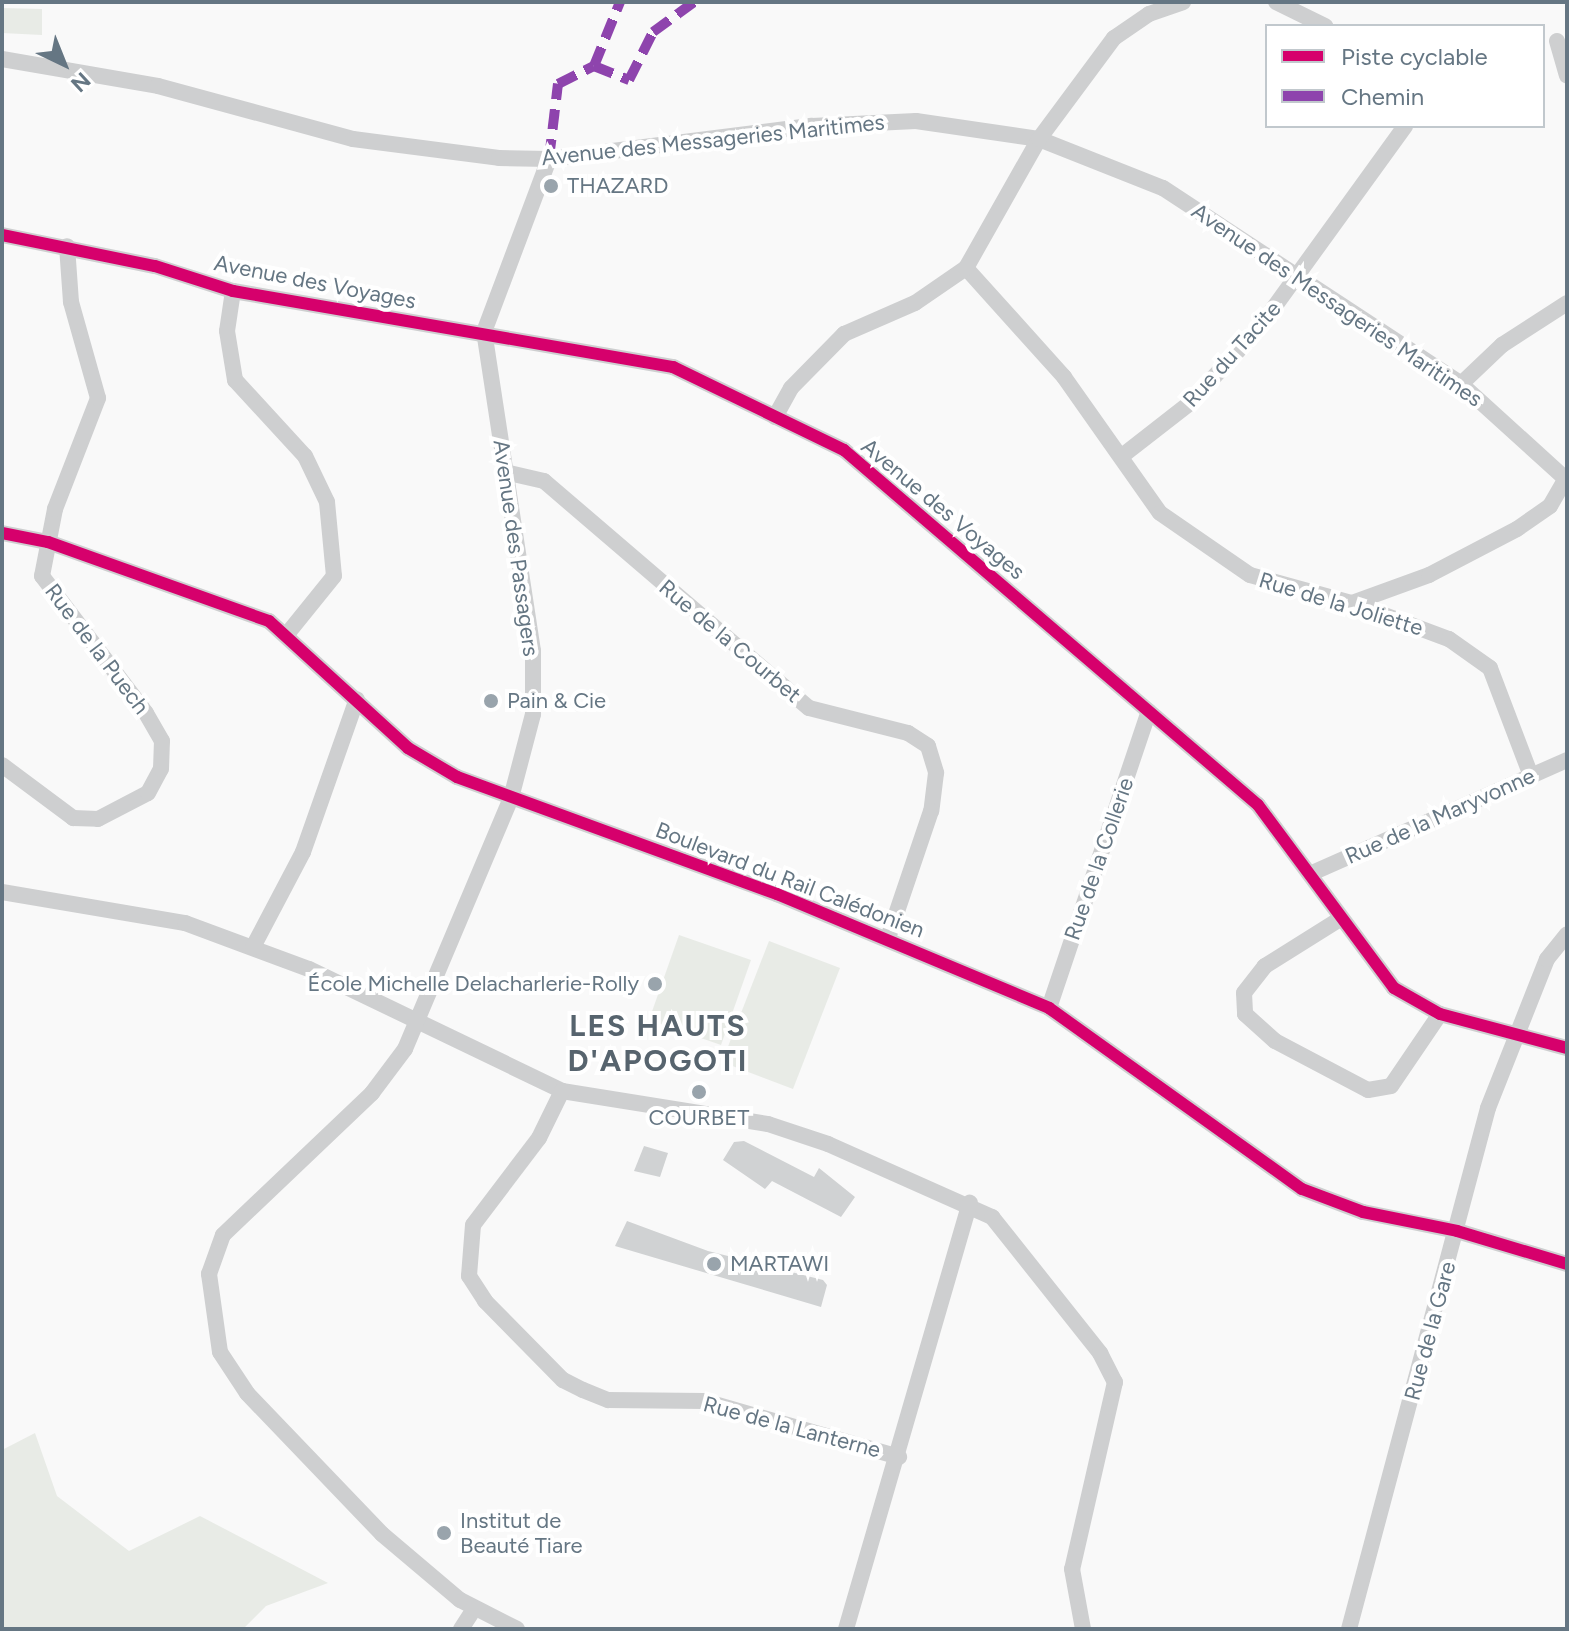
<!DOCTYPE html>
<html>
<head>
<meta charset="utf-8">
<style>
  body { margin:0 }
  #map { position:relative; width:1569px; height:1631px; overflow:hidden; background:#f9f9f9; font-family:Figtree,sans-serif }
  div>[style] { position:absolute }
  .green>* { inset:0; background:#e8ebe6 }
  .building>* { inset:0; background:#d0d2d3 }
  .minor>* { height:16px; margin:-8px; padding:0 8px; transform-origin:8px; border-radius:8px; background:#cecfd0 }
  .quiet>* { height:10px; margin-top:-5px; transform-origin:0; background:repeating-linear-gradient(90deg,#8e44ad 0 20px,transparent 0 30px) }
  .cycleway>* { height:12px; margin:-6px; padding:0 6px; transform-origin:6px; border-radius:6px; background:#d6006c }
  .dots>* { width:22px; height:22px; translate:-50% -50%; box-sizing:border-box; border:4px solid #fff; border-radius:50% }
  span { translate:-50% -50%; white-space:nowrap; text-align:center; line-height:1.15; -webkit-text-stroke:8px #fff; paint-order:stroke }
  .street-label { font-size:22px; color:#657683 }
  .poi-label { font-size:22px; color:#657683 }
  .left { translate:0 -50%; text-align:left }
  .right { translate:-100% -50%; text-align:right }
  .district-label { font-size:30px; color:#57646e; font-weight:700; letter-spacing:2px }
  .frame { position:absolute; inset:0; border:4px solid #657683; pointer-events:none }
  .legend { position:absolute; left:1265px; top:24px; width:280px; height:104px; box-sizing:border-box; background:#fff; border:2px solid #c1c8cd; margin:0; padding:10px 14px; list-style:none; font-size:24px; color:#657683 }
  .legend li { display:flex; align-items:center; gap:16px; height:40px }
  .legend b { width:40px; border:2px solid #c1c8cd }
  .north { position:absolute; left:24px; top:24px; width:80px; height:80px; -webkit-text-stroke:6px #fff; paint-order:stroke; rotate:137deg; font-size:22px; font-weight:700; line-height:32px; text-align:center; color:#657683 }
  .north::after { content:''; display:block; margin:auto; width:28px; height:36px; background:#657683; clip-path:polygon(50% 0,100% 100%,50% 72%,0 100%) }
</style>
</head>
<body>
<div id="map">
  <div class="green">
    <i style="clip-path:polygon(2px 8px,42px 9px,42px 35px,2px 33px)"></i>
    <i style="clip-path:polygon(679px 935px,751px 960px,721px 1045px,649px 1020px)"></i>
    <i style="clip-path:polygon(769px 941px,840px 968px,793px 1089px,722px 1062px)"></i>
    <i style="clip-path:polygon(35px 1433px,57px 1496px,129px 1551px,200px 1516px,328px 1583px,266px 1606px,243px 1629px,2px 1629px,2px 1450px)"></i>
  </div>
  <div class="building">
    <i style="clip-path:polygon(744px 1141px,814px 1177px,819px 1168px,855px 1197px,841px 1217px,772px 1181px,765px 1189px,723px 1160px,734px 1142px)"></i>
    <i style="clip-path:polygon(644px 1146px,668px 1153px,660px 1177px,634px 1171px)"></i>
    <i style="clip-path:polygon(627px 1221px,708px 1251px,823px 1280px,827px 1285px,821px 1307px,615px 1246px)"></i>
  </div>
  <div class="minor">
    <i style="left:1276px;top:2px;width:55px;rotate:26.1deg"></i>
    <i style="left:1557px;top:41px;width:36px;rotate:74deg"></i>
    <i style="left:2px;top:59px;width:158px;rotate:9.8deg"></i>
    <i style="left:158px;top:86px;width:202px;rotate:15.2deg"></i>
    <i style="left:353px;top:139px;width:147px;rotate:7.4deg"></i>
    <i style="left:499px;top:158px;width:50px;rotate:1.1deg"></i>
    <i style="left:549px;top:159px;width:265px;rotate:-7.2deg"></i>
    <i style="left:812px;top:126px;width:104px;rotate:-2.8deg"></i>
    <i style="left:916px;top:121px;width:124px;rotate:8.3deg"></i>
    <i style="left:1039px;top:139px;width:133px;rotate:21.6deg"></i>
    <i style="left:1163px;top:188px;width:357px;rotate:33.3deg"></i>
    <i style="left:1461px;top:384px;width:143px;rotate:42.2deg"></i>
    <i style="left:2px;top:235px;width:156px;rotate:11.5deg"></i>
    <i style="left:155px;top:266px;width:82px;rotate:17.8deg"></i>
    <i style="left:233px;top:291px;width:447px;rotate:9.8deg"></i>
    <i style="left:673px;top:367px;width:190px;rotate:25.9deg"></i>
    <i style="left:844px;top:450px;width:545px;rotate:40.61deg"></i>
    <i style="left:1258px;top:805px;width:228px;rotate:53.4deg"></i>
    <i style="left:1394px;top:988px;width:53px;rotate:29.5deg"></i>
    <i style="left:1440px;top:1014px;width:131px;rotate:15deg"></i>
    <i style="left:966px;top:268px;width:147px;rotate:48deg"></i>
    <i style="left:1064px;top:377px;width:166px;rotate:54.8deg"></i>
    <i style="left:1160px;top:513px;width:109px;rotate:34.6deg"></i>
    <i style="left:1250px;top:575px;width:106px;rotate:15.4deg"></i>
    <i style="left:1352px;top:603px;width:103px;rotate:20.4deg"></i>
    <i style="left:1449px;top:639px;width:50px;rotate:35.3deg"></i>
    <i style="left:1490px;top:668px;width:116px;rotate:69.2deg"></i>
    <i style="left:233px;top:291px;width:40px;rotate:98.5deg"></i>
    <i style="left:227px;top:331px;width:50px;rotate:80.7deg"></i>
    <i style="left:235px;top:380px;width:103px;rotate:47.4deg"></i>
    <i style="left:305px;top:456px;width:51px;rotate:64.4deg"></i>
    <i style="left:327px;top:502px;width:74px;rotate:84.6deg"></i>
    <i style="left:334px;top:576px;width:73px;rotate:128.9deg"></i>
    <i style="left:1461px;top:384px;width:57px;rotate:-43.6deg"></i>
    <i style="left:1502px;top:345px;width:77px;rotate:-32.9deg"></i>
    <i style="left:775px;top:417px;width:33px;rotate:-61deg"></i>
    <i style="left:791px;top:388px;width:76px;rotate:-45.5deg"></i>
    <i style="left:844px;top:334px;width:77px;rotate:-23.6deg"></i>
    <i style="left:915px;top:303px;width:62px;rotate:-34.5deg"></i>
    <i style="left:966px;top:268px;width:148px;rotate:-60.5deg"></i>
    <i style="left:1039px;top:139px;width:126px;rotate:-53.4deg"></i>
    <i style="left:1114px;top:38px;width:42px;rotate:-34.4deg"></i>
    <i style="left:1149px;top:14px;width:36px;rotate:-19deg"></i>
    <i style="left:1122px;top:456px;width:86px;rotate:-37.9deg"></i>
    <i style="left:1190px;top:403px;width:102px;rotate:-47.4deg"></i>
    <i style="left:1259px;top:328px;width:249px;rotate:-54.1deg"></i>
    <i style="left:505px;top:472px;width:40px;rotate:13deg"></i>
    <i style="left:544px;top:481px;width:349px;rotate:40.6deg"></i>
    <i style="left:809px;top:708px;width:102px;rotate:14.2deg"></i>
    <i style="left:908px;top:733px;width:24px;rotate:33deg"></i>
    <i style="left:928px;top:746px;width:28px;rotate:73deg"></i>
    <i style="left:936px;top:773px;width:38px;rotate:97deg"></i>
    <i style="left:931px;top:811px;width:134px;rotate:108.7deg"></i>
    <i style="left:2px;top:533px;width:47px;rotate:11.1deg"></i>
    <i style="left:48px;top:542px;width:235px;rotate:19.7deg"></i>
    <i style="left:269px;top:621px;width:188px;rotate:42.4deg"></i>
    <i style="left:408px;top:748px;width:57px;rotate:30.6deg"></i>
    <i style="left:457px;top:777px;width:341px;rotate:20.1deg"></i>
    <i style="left:777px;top:894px;width:295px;rotate:22.7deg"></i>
    <i style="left:1049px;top:1008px;width:311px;rotate:35.6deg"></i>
    <i style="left:1302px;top:1189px;width:65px;rotate:20.7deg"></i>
    <i style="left:1363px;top:1212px;width:96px;rotate:11.4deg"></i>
    <i style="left:1457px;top:1231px;width:115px;rotate:16.7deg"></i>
    <i style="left:1352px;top:603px;width:82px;rotate:-20deg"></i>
    <i style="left:1429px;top:575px;width:99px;rotate:-27.6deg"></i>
    <i style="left:1517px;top:529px;width:40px;rotate:-34.9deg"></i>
    <i style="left:1550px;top:506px;width:34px;rotate:-60deg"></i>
    <i style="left:2px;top:765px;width:89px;rotate:36.7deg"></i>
    <i style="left:73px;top:818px;width:25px;rotate:2deg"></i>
    <i style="left:98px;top:819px;width:56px;rotate:-27.5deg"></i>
    <i style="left:148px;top:793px;width:27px;rotate:-62deg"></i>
    <i style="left:161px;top:769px;width:28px;rotate:-88deg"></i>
    <i style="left:162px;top:741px;width:32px;rotate:-120deg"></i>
    <i style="left:146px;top:713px;width:172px;rotate:-127.2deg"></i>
    <i style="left:42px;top:576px;width:68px;rotate:-79deg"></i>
    <i style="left:55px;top:509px;width:119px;rotate:-68.8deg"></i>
    <i style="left:98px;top:398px;width:100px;rotate:-105.7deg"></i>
    <i style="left:71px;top:302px;width:56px;rotate:-94.1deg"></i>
    <i style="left:1312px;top:873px;width:279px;rotate:-23.9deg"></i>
    <i style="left:2px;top:892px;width:186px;rotate:9.6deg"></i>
    <i style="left:185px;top:923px;width:132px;rotate:20.4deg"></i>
    <i style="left:309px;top:969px;width:281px;rotate:25.7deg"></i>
    <i style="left:562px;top:1091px;width:209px;rotate:9.1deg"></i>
    <i style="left:768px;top:1124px;width:63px;rotate:18.4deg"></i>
    <i style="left:828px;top:1144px;width:180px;rotate:24deg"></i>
    <i style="left:992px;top:1217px;width:174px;rotate:51.5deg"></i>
    <i style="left:1100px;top:1353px;width:33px;rotate:63deg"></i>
    <i style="left:1115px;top:1382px;width:192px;rotate:102.9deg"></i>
    <i style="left:1072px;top:1569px;width:61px;rotate:79.6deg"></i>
    <i style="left:1340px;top:919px;width:89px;rotate:147.9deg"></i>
    <i style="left:1265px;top:966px;width:34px;rotate:128deg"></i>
    <i style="left:1244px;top:993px;width:21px;rotate:87deg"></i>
    <i style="left:1245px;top:1014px;width:40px;rotate:42deg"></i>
    <i style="left:1275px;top:1041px;width:105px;rotate:27.8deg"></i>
    <i style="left:1368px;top:1090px;width:23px;rotate:-10deg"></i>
    <i style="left:1391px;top:1086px;width:87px;rotate:-55.8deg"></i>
    <i style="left:253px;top:947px;width:107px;rotate:-62.2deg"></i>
    <i style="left:303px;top:852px;width:162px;rotate:-70.6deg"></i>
    <i style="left:1049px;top:1008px;width:313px;rotate:-71.4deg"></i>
    <i style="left:562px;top:1091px;width:52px;rotate:116.1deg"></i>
    <i style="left:539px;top:1138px;width:109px;rotate:127.2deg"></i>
    <i style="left:473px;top:1225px;width:51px;rotate:94.5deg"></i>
    <i style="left:469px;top:1276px;width:30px;rotate:57deg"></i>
    <i style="left:485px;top:1301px;width:111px;rotate:45.4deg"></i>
    <i style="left:563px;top:1380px;width:22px;rotate:27deg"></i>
    <i style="left:583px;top:1390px;width:27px;rotate:22deg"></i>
    <i style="left:608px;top:1400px;width:96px;rotate:0.6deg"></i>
    <i style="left:704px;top:1401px;width:203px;rotate:16deg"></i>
    <i style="left:461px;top:1629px;width:24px;rotate:-57deg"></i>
    <i style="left:517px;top:1629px;width:64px;rotate:-153deg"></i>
    <i style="left:460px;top:1600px;width:102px;rotate:-139.8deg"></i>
    <i style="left:382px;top:1534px;width:195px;rotate:-133.8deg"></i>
    <i style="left:247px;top:1393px;width:49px;rotate:-123.4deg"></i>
    <i style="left:220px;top:1352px;width:79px;rotate:-98deg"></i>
    <i style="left:209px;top:1274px;width:41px;rotate:-70.3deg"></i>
    <i style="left:223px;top:1235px;width:206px;rotate:-43.6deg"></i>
    <i style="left:372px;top:1093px;width:55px;rotate:-53.1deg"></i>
    <i style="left:405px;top:1049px;width:272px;rotate:-67.1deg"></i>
    <i style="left:511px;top:798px;width:87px;rotate:-75.3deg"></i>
    <i style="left:533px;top:714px;width:63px;rotate:-90deg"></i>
    <i style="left:533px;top:651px;width:323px;rotate:-98.7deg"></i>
    <i style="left:484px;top:332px;width:185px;rotate:-69.4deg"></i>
    <i style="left:846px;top:1629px;width:444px;rotate:-73.8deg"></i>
    <i style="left:1349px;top:1629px;width:539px;rotate:-75.06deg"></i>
    <i style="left:1488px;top:1108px;width:160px;rotate:-68.4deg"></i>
    <i style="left:1547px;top:959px;width:32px;rotate:-51deg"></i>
  </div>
  <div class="quiet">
    <i style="left:594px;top:66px;width:38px;rotate:22deg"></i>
    <i style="left:629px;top:80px;width:54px;rotate:-63.4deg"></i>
    <i style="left:653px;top:32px;width:51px;rotate:-36.2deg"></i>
    <i style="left:549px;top:159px;width:76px;rotate:-83.2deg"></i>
    <i style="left:558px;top:84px;width:40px;rotate:-26.6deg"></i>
    <i style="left:594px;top:66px;width:69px;rotate:-67.9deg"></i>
  </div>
  <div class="cycleway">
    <i style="left:2px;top:235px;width:156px;rotate:11.5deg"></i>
    <i style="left:155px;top:266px;width:82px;rotate:17.8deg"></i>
    <i style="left:233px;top:291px;width:447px;rotate:9.8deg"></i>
    <i style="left:673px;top:367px;width:190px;rotate:25.9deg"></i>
    <i style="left:844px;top:450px;width:545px;rotate:40.61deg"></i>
    <i style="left:1258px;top:805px;width:228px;rotate:53.4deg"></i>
    <i style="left:1394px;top:988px;width:53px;rotate:29.5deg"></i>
    <i style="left:1440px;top:1014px;width:131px;rotate:15deg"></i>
    <i style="left:2px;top:533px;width:47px;rotate:11.1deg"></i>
    <i style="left:48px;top:542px;width:235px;rotate:19.7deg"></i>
    <i style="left:269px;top:621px;width:188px;rotate:42.4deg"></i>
    <i style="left:408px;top:748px;width:57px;rotate:30.6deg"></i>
    <i style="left:457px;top:777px;width:341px;rotate:20.1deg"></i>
    <i style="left:777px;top:894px;width:295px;rotate:22.7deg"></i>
    <i style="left:1049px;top:1008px;width:311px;rotate:35.6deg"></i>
    <i style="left:1302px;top:1189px;width:65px;rotate:20.7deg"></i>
    <i style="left:1363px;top:1212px;width:96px;rotate:11.4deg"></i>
    <i style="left:1457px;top:1231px;width:115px;rotate:16.7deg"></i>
  </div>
  <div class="dots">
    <i style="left:551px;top:186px;background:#99a4ac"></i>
    <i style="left:491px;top:701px;background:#99a4ac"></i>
    <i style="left:655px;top:984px;background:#99a4ac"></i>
    <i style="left:699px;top:1092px;background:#99a4ac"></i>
    <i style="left:714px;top:1264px;background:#99a4ac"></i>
    <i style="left:444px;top:1533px;background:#99a4ac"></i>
  </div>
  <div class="street-label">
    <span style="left:713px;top:140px;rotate:-6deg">Avenue des Messageries Maritimes</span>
    <span style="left:315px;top:282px;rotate:11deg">Avenue des Voyages</span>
    <span style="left:1337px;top:305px;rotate:34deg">Avenue des Messageries Maritimes</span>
    <span style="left:1232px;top:354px;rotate:-48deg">Rue du Tacite</span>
    <span style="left:943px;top:509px;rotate:40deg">Avenue des Voyages</span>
    <span style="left:516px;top:548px;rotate:82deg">Avenue des Passagers</span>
    <span style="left:1341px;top:604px;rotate:17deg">Rue de la Joliette</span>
    <span style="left:730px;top:641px;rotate:40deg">Rue de la Courbet</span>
    <span style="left:97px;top:649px;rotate:53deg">Rue de la Puech</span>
    <span style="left:1440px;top:816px;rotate:-24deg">Rue de la Maryvonne</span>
    <span style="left:1099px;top:859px;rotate:-71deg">Rue de la Collerie</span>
    <span style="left:790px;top:880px;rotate:21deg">Boulevard du Rail Calédonien</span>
    <span style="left:1430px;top:1331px;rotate:-75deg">Rue de la Gare</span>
    <span style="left:792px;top:1427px;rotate:15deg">Rue de la Lanterne</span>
  </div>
  <div class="poi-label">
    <span class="left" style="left:567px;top:186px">THAZARD</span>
    <span class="left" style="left:507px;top:701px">Pain &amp; Cie</span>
    <span class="right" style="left:639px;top:984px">École Michelle Delacharlerie-Rolly</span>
    <span style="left:699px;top:1118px">COURBET</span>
    <span class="left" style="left:730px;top:1264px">MARTAWI</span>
    <span class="left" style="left:460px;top:1533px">Institut de<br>Beauté Tiare</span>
  </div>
  <div class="district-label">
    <span style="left:658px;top:1043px">LES HAUTS<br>D'APOGOTI</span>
  </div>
  <div class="frame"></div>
  <ul class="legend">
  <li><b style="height:10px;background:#d6006c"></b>Piste cyclable</li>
  <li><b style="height:10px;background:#8e44ad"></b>Chemin</li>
  </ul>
  <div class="north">N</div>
</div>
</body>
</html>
